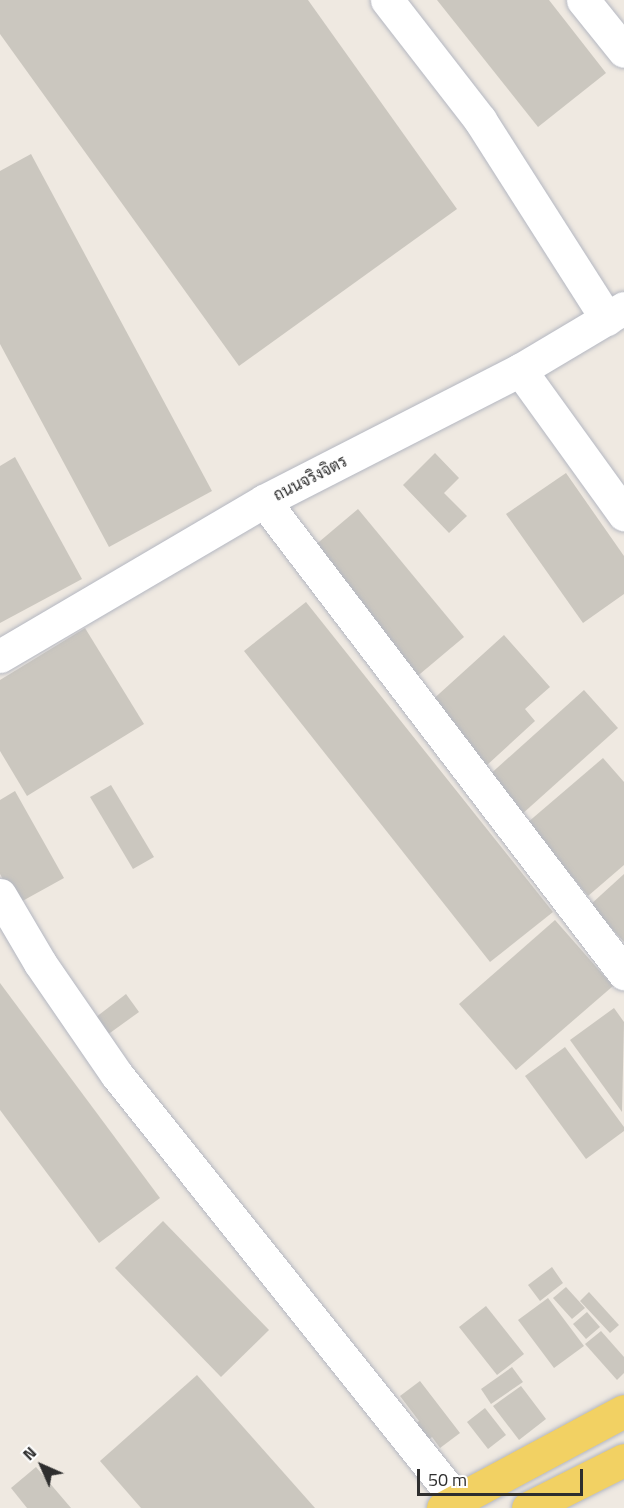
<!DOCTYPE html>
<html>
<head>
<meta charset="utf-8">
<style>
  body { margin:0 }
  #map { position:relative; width:624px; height:1508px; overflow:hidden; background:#efe9e1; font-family:"Titillium Web",Sarabun,sans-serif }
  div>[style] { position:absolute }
  .building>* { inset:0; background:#cbc7bf }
  .roads { filter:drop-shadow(0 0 2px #b4b7c1) drop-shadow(0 0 2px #b4b7c1) }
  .minor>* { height:33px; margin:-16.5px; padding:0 16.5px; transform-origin:16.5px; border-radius:16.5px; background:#fff }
  .major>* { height:33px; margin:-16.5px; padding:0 16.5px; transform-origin:16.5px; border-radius:16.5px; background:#f2d163 }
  span { translate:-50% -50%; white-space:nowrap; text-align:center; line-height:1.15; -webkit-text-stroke:4.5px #fff; paint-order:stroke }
  .street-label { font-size:16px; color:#2e2e2e }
  .north { position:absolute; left:12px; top:1436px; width:60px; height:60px; -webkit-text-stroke:4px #fff; paint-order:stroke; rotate:315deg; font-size:16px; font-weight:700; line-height:24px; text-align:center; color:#2e2e2e }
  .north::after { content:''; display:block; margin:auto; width:21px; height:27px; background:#2e2e2e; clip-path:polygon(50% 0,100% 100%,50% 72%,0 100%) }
  .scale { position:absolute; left:417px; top:1469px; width:166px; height:27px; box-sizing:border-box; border:3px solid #2e2e2e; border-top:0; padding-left:8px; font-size:18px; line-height:21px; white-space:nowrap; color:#2e2e2e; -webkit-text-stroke:4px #fff; paint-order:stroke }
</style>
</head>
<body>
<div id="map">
  <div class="building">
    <i style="clip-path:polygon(0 0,308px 0,457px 209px,239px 366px,0 34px)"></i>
    <i style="clip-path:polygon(437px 0,549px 0,606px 73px,538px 127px)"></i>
    <i style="clip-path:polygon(31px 154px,212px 491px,109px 547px,0 344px,0 171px)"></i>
    <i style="clip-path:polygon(435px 453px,459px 478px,444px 493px,467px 516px,449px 533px,403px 485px)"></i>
    <i style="clip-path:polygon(15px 457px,82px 579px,0 623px,0 466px)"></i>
    <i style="clip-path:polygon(566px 473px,624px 556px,624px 594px,583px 623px,506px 514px)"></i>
    <i style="clip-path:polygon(358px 509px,464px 637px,414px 679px,307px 552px)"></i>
    <i style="clip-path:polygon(306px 602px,553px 912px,490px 962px,244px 651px)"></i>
    <i style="clip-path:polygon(85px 628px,144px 724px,27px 796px,0 751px,0 680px)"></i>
    <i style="clip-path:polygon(504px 635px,550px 687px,525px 709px,535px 721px,486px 766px,429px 703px)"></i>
    <i style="clip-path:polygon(584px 690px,618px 728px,521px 815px,487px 777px)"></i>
    <i style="clip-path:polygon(603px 758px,624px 782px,624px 865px,588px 896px,527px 823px)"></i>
    <i style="clip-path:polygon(111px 785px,154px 857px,133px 869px,90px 797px)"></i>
    <i style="clip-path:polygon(15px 791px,64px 878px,17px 904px,0 874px,0 800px)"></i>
    <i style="clip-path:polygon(624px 874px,624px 942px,590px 905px)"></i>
    <i style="clip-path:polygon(555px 920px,613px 986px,516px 1070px,459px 1004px)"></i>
    <i style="clip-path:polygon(0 983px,160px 1198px,99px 1243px,0 1110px)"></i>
    <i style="clip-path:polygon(126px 994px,139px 1012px,103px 1038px,91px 1021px)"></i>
    <i style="clip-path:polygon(614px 1008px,624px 1022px,622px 1112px,570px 1040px)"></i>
    <i style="clip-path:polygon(565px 1047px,624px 1127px,624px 1131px,586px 1159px,525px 1076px)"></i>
    <i style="clip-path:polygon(163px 1221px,269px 1330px,221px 1377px,115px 1268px)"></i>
    <i style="clip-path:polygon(552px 1267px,563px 1283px,540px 1301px,528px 1285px)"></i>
    <i style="clip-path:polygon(566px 1287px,585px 1308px,572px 1319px,553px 1298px)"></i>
    <i style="clip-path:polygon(589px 1292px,619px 1325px,610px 1333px,580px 1301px)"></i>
    <i style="clip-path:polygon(548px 1298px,584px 1346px,554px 1368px,518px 1320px)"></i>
    <i style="clip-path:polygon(486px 1306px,524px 1354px,497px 1375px,459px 1327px)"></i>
    <i style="clip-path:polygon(587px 1312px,600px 1327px,586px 1339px,573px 1324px)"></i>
    <i style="clip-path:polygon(601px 1331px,624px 1357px,624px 1373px,617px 1380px,585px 1344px)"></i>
    <i style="clip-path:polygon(512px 1367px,523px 1382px,491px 1404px,481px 1389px)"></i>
    <i style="clip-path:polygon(197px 1375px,315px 1508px,141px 1508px,100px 1461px)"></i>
    <i style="clip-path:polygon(420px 1381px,460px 1433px,440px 1448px,432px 1437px,420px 1447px,407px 1430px,419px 1421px,400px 1396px)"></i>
    <i style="clip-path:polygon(521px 1386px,546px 1419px,519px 1440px,493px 1406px)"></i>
    <i style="clip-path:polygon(485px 1408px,506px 1435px,488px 1449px,467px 1422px)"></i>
    <i style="clip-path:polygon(36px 1467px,71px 1508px,27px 1508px,11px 1488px)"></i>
  </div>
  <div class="roads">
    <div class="minor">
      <i style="left:387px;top:0;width:152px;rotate:52.2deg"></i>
      <i style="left:480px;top:120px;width:236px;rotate:57.5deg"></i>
      <i style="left:583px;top:0;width:65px;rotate:51.2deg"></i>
      <i style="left:520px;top:370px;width:178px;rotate:54.2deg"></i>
      <i style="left:264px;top:501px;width:594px;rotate:52.67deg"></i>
      <i style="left:0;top:656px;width:306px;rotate:-30.4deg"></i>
      <i style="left:264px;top:501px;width:288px;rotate:-27.1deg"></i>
      <i style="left:520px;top:370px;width:121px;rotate:-30.8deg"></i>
      <i style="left:0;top:895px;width:79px;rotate:59.5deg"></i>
      <i style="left:40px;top:963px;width:136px;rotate:55.5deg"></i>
      <i style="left:117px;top:1075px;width:543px;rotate:51.36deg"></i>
    </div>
    <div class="major">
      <i style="left:443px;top:1508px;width:205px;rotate:-28.2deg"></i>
      <i style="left:528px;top:1508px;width:107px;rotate:-26.6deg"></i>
    </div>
  </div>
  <div class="street-label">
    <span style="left:310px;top:478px;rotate:-27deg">ถนนจริงจิตร</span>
  </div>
  <div class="north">N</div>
  <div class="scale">50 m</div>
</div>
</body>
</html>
